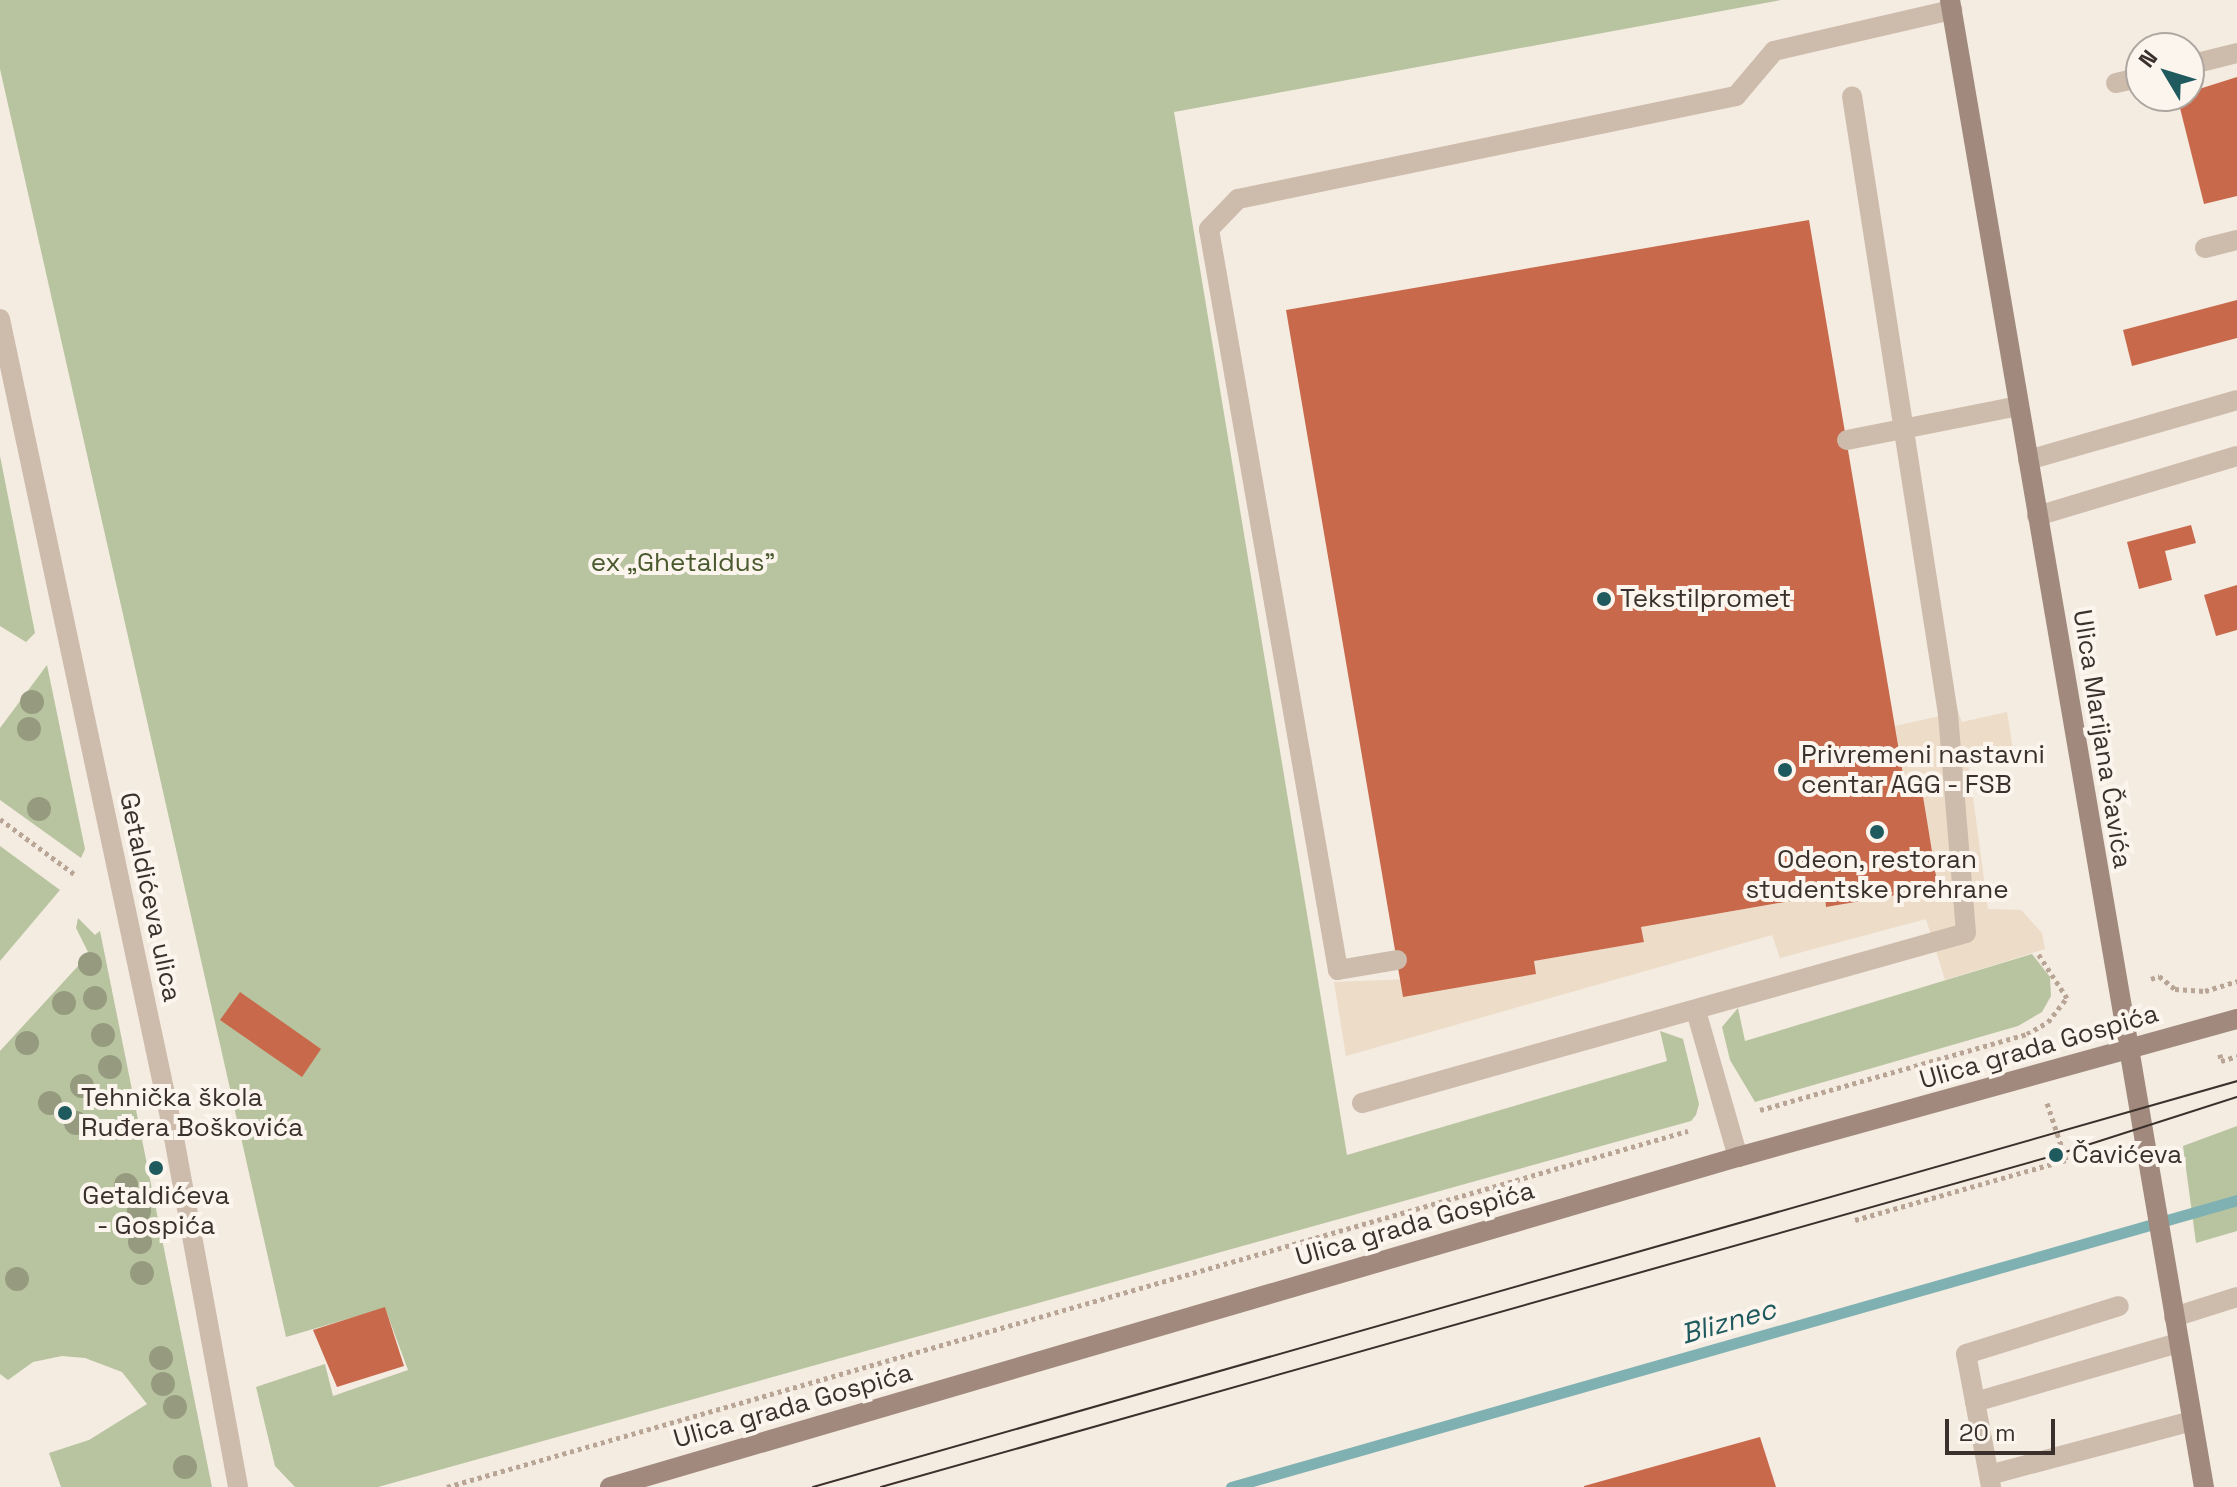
<!DOCTYPE html>
<html>
<head>
<meta charset="utf-8">
<style>
  body { margin:0 }
  #map { position:relative; width:2237px; height:1487px; overflow:hidden; background:#f4ebe1; font-family:"Space Grotesk",sans-serif }
  div>[style] { position:absolute }
  .green>* { inset:0; background:#b8c4a0 }
  .plaza>* { inset:0; background:#ecdcc8 }
  .stream>* { height:11px; margin:-5.5px; padding:0 5.5px; transform-origin:5.5px; border-radius:5.5px; background:#7fb0b2 }
  .building>* { inset:0; background:#c8694b }
  .path>* { height:5px; margin-top:-2.5px; transform-origin:0; background:repeating-linear-gradient(90deg,#b9a596 0 4px,transparent 0 8px) }
  .lane>* { height:20px; margin:-10px; padding:0 10px; transform-origin:10px; border-radius:10px; background:#cdbbac }
  .street>* { height:20px; margin:-10px; padding:0 10px; transform-origin:10px; border-radius:10px; background:#cdbbac }
  .secondary>* { height:20px; margin:-10px; padding:0 10px; transform-origin:10px; border-radius:10px; background:#a18a7d }
  .tram>* { height:2px; margin:-1px; padding:0 1px; transform-origin:1px; border-radius:1px; background:#3b302b }
  .trees>* { width:24px; height:24px; margin:-12px; border-radius:50%; background:#969b7f }
  .dots>* { width:22px; height:22px; translate:-50% -50%; box-sizing:border-box; border:4px solid #fbf5ee; border-radius:50% }
  span { translate:-50% -50%; white-space:nowrap; text-align:center; line-height:1.15; -webkit-text-stroke:8px #fbf5ee; paint-order:stroke }
  .park-label { font-size:26px; color:#4a5a2e }
  .poi-label { font-size:26px; color:#3b302b }
  .left { translate:0 -50%; text-align:left }
  .street-label { font-size:26px; color:#3b302b }
  .water-label { font-size:28px; color:#1f5a5e; font-style:italic }
  .north { position:absolute; left:2125px; top:32px; width:80px; height:80px; box-sizing:border-box; background:#fbf5ee; border:2px solid #aea6a0; border-radius:50%; rotate:308deg; font-size:22px; font-weight:700; line-height:32px; text-align:center; color:#3b302b }
  .north::after { content:''; display:block; margin:auto; width:28px; height:36px; background:#1f5a5e; clip-path:polygon(50% 0,100% 100%,50% 72%,0 100%) }
  .scale { position:absolute; left:1945px; top:1419px; width:110px; height:36px; box-sizing:border-box; border:4px solid #3b302b; border-top:0; padding-left:10px; font-size:24px; line-height:28px; white-space:nowrap; color:#3b302b; -webkit-text-stroke:6px #fbf5ee; paint-order:stroke }
</style>
</head>
<body>
<div id="map">
  <div class="green">
    <i style="clip-path:polygon(0 0,1781px 0,1174px 112px,1347px 1155px,1667px 1061px,1660px 1031px,1683px 1039px,1699px 1104px,1696px 1115px,1691px 1121px,378px 1487px,295px 1487px,275px 1466px,256px 1387px,325px 1364px,333px 1396px,408px 1370px,385px 1308px,286px 1337px,0 69px)"></i>
    <i style="clip-path:polygon(0 456px,35px 633px,26px 642px,0 626px)"></i>
    <i style="clip-path:polygon(47px 665px,85px 849px,81px 858px,0 800px,0 728px)"></i>
    <i style="clip-path:polygon(0 846px,60px 890px,0 961px)"></i>
    <i style="clip-path:polygon(78px 918px,95px 935px,100px 931px,212px 1487px,61px 1487px,49px 1453px,89px 1440px,147px 1404px,122px 1372px,85px 1358px,62px 1356px,33px 1362px,8px 1380px,0 1374px,0 1051px,89px 954px,76px 928px)"></i>
    <i style="clip-path:polygon(2032px 954px,2050px 977px,2051px 996px,2042px 1012px,2018px 1026px,1755px 1102px,1730px 1060px,1722px 1027px,1738px 1008px,1745px 1041px)"></i>
    <i style="clip-path:polygon(2237px 1126px,2237px 1231px,2196px 1243px,2183px 1146px)"></i>
  </div>
  <div class="plaza">
    <i style="clip-path:polygon(1958px 712px,1962px 722px,2007px 712px,2014px 756px,1969px 768px,1988px 909px,2021px 910px,2042px 933px,2045px 949px,1945px 980px,1926px 919px,1780px 958px,1772px 935px,1346px 1056px,1334px 982px,1536px 974px,1534px 961px,1644px 942px,1641px 927px,1825px 895px,1827px 907px,1938px 888px,1921px 784px,1905px 786px,1895px 726px)"></i>
  </div>
  <div class="stream">
    <i style="left:1231px;top:1487px;width:1046px;rotate:-15.92deg"></i>
  </div>
  <div class="building">
    <i style="clip-path:polygon(2237px 77px,2237px 196px,2204px 204px,2177px 96px)"></i>
    <i style="clip-path:polygon(1809px 220px,1905px 786px,1921px 784px,1938px 888px,1826px 907px,1825px 895px,1641px 927px,1644px 942px,1534px 961px,1536px 974px,1403px 997px,1286px 310px)"></i>
    <i style="clip-path:polygon(2237px 300px,2237px 338px,2132px 366px,2123px 330px)"></i>
    <i style="clip-path:polygon(2191px 525px,2196px 543px,2165px 551px,2172px 580px,2139px 589px,2127px 542px)"></i>
    <i style="clip-path:polygon(2237px 585px,2237px 630px,2216px 636px,2204px 595px)"></i>
    <i style="clip-path:polygon(240px 992px,321px 1049px,302px 1077px,220px 1020px)"></i>
    <i style="clip-path:polygon(385px 1307px,404px 1366px,337px 1387px,313px 1330px)"></i>
    <i style="clip-path:polygon(1760px 1437px,1776px 1487px,1584px 1487px,1584px 1486px)"></i>
  </div>
  <div class="path">
    <i style="left:0;top:819px;width:92px;rotate:36.6deg"></i>
    <i style="left:2151px;top:979px;width:9px;rotate:-21deg"></i>
    <i style="left:2159px;top:976px;width:21px;rotate:39deg"></i>
    <i style="left:2175px;top:989px;width:30px;rotate:4deg"></i>
    <i style="left:2205px;top:991px;width:34px;rotate:-17deg"></i>
    <i style="left:2220px;top:1054px;width:7px;rotate:82deg"></i>
    <i style="left:2221px;top:1061px;width:17px;rotate:-17deg"></i>
    <i style="left:1760px;top:1110px;width:278px;rotate:-15.9deg"></i>
    <i style="left:2027px;top:1034px;width:24px;rotate:-30deg"></i>
    <i style="left:2048px;top:1022px;width:31px;rotate:-52deg"></i>
    <i style="left:2067px;top:998px;width:55px;rotate:-123.1deg"></i>
    <i style="left:1855px;top:1220px;width:219px;rotate:-15.9deg"></i>
    <i style="left:2066px;top:1160px;width:60px;rotate:-108.4deg"></i>
    <i style="left:447px;top:1487px;width:1291px;rotate:-16.01deg"></i>
  </div>
  <div class="lane">
    <i style="left:2189px;top:65px;width:49px;rotate:-14deg"></i>
    <i style="left:2116px;top:83px;width:26px;rotate:-13deg"></i>
    <i style="left:2205px;top:248px;width:33px;rotate:-14deg"></i>
    <i style="left:1847px;top:440px;width:175px;rotate:-11.2deg"></i>
    <i style="left:2028px;top:460px;width:217px;rotate:-16deg"></i>
    <i style="left:2037px;top:516px;width:209px;rotate:-16.7deg"></i>
    <i style="left:1397px;top:960px;width:60px;rotate:170.4deg"></i>
    <i style="left:1338px;top:970px;width:752px;rotate:-99.88deg"></i>
    <i style="left:1209px;top:229px;width:42px;rotate:-46deg"></i>
    <i style="left:1238px;top:199px;width:509px;rotate:-11.69deg"></i>
    <i style="left:1736px;top:96px;width:59px;rotate:-49.8deg"></i>
    <i style="left:1774px;top:51px;width:183px;rotate:-13deg"></i>
    <i style="left:1696px;top:1011px;width:152px;rotate:74deg"></i>
    <i style="left:1362px;top:1103px;width:627px;rotate:-15.72deg"></i>
    <i style="left:1966px;top:933px;width:220px;rotate:-94.7deg"></i>
    <i style="left:1948px;top:714px;width:625px;rotate:-98.83deg"></i>
    <i style="left:2174px;top:1317px;width:66px;rotate:-17.6deg"></i>
    <i style="left:1975px;top:1402px;width:211px;rotate:-16.2deg"></i>
    <i style="left:1989px;top:1475px;width:210px;rotate:-14.9deg"></i>
    <i style="left:1991px;top:1487px;width:135px;rotate:-100.6deg"></i>
    <i style="left:1966px;top:1354px;width:160px;rotate:-17.4deg"></i>
  </div>
  <div class="street">
    <i style="left:0;top:319px;width:826px;rotate:77.98deg"></i>
    <i style="left:172px;top:1127px;width:366px;rotate:79.6deg"></i>
  </div>
  <div class="secondary">
    <i style="left:1950px;top:0;width:1509px;rotate:80.31deg"></i>
    <i style="left:610px;top:1487px;width:1175px;rotate:-16.31deg"></i>
    <i style="left:1738px;top:1157px;width:518px;rotate:-15.46deg"></i>
  </div>
  <div class="tram">
    <i style="left:813px;top:1487px;width:1481px;rotate:-15.91deg"></i>
    <i style="left:881px;top:1487px;width:1221px;rotate:-15.78deg"></i>
    <i style="left:2056px;top:1155px;width:190px;rotate:-17.8deg"></i>
  </div>
  <div class="trees">
    <i style="left:32px;top:702px"></i>
    <i style="left:29px;top:729px"></i>
    <i style="left:39px;top:809px"></i>
    <i style="left:90px;top:964px"></i>
    <i style="left:95px;top:998px"></i>
    <i style="left:64px;top:1003px"></i>
    <i style="left:103px;top:1035px"></i>
    <i style="left:27px;top:1043px"></i>
    <i style="left:110px;top:1067px"></i>
    <i style="left:82px;top:1086px"></i>
    <i style="left:50px;top:1103px"></i>
    <i style="left:76px;top:1123px"></i>
    <i style="left:126px;top:1185px"></i>
    <i style="left:139px;top:1211px"></i>
    <i style="left:140px;top:1242px"></i>
    <i style="left:142px;top:1273px"></i>
    <i style="left:17px;top:1279px"></i>
    <i style="left:161px;top:1358px"></i>
    <i style="left:163px;top:1384px"></i>
    <i style="left:175px;top:1407px"></i>
    <i style="left:185px;top:1467px"></i>
  </div>
  <div class="dots">
    <i style="left:1604px;top:599px;background:#1f5a5e"></i>
    <i style="left:1785px;top:770px;background:#1f5a5e"></i>
    <i style="left:1877px;top:832px;background:#1f5a5e"></i>
    <i style="left:65px;top:1113px;background:#1f5a5e"></i>
    <i style="left:2056px;top:1155px;background:#1f5a5e"></i>
    <i style="left:156px;top:1168px;background:#1f5a5e"></i>
  </div>
  <div class="park-label">
    <span style="left:683px;top:563px">ex „Ghetaldus”</span>
  </div>
  <div class="poi-label">
    <span class="left" style="left:1620px;top:599px">Tekstilpromet</span>
    <span class="left" style="left:1801px;top:770px">Privremeni nastavni<br>centar AGG - FSB</span>
    <span style="left:1877px;top:875px">Odeon, restoran<br>studentske prehrane</span>
    <span class="left" style="left:81px;top:1113px">Tehnička škola<br>Ruđera Boškovića</span>
    <span class="left" style="left:2072px;top:1155px">Čavićeva</span>
    <span style="left:156px;top:1211px">Getaldićeva<br>- Gospića</span>
  </div>
  <div class="street-label">
    <span style="left:2102px;top:739px;rotate:81deg">Ulica Marijana Čavića</span>
    <span style="left:150px;top:897px;rotate:78deg">Getaldićeva ulica</span>
    <span style="left:2039px;top:1047px;rotate:-16deg">Ulica grada Gospića</span>
    <span style="left:1415px;top:1224px;rotate:-16deg">Ulica grada Gospića</span>
    <span style="left:793px;top:1406px;rotate:-16deg">Ulica grada Gospića</span>
  </div>
  <div class="water-label">
    <span style="left:1728px;top:1321px;rotate:-16deg">Bliznec</span>
  </div>
  <div class="north">N</div>
  <div class="scale">20 m</div>
</div>
</body>
</html>
